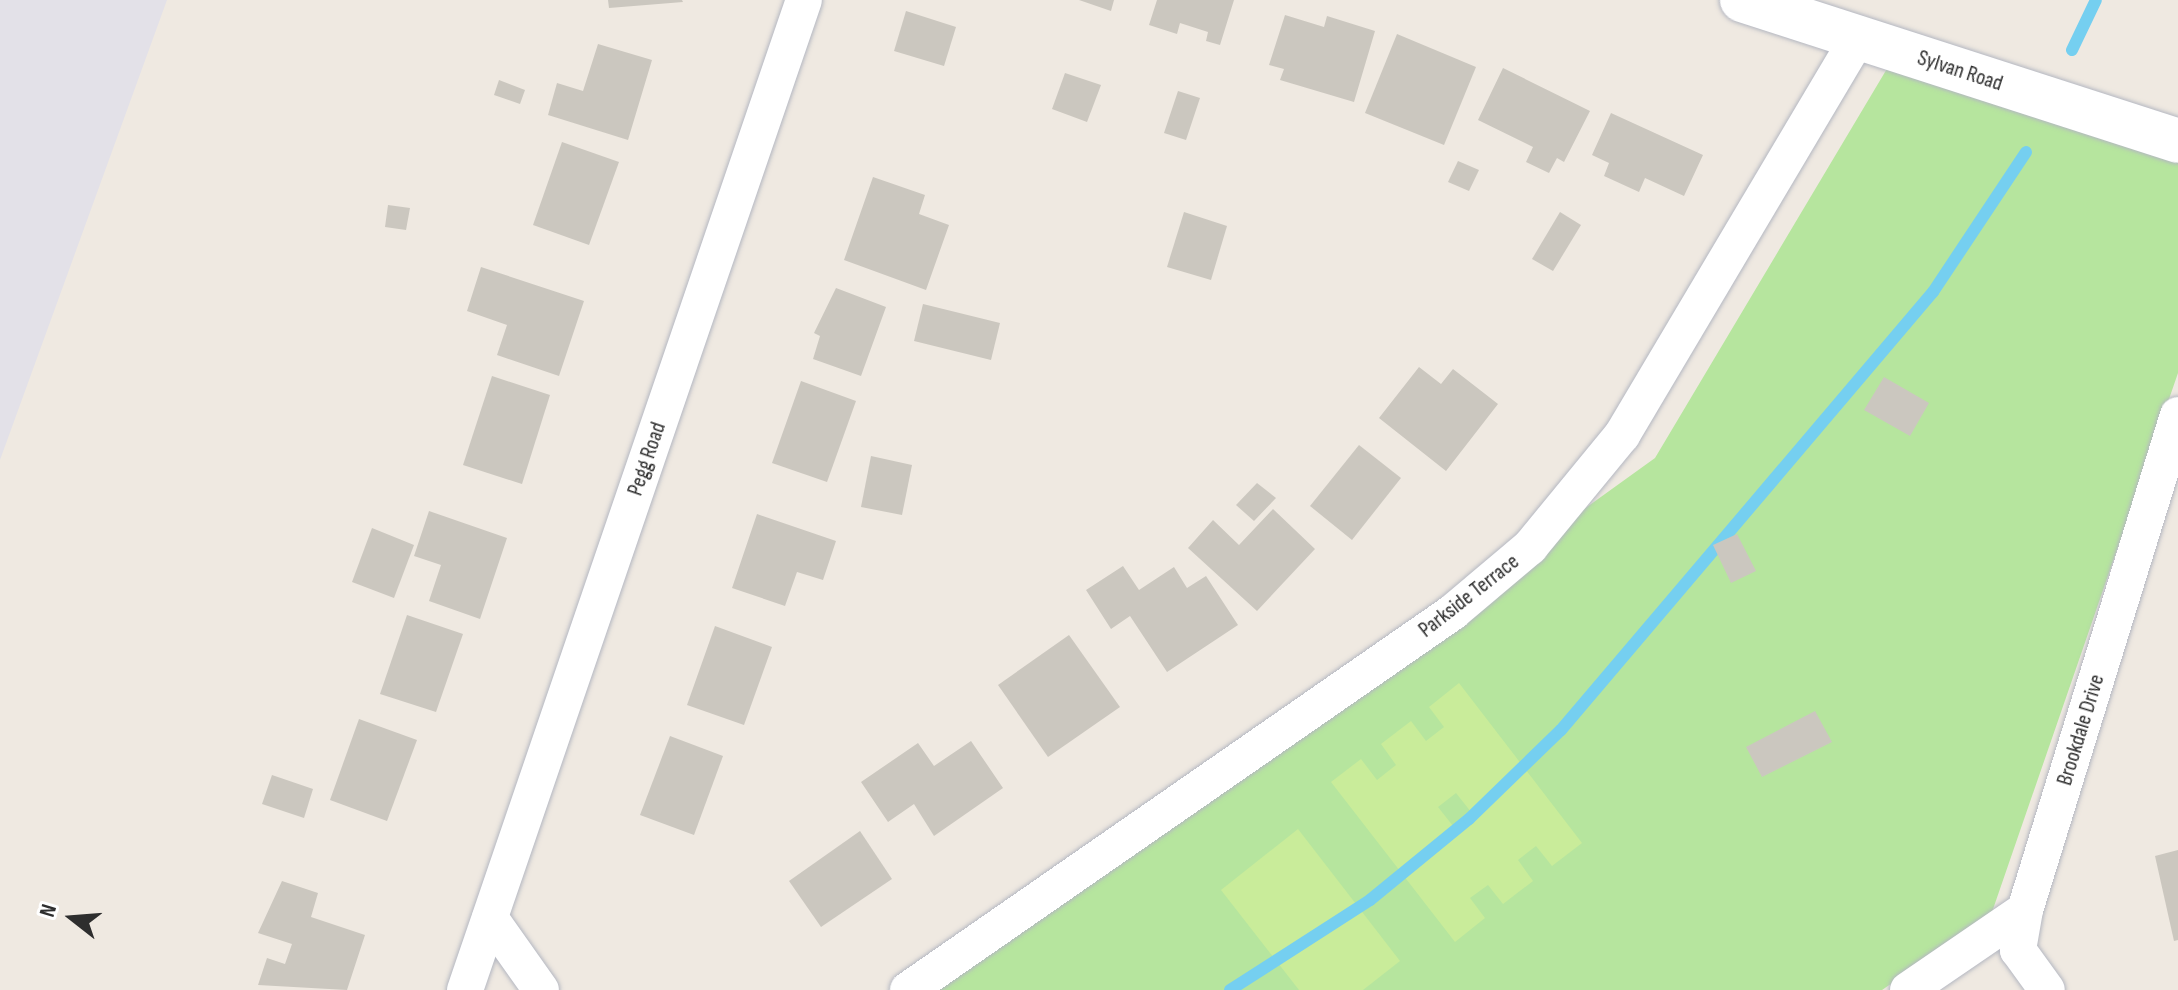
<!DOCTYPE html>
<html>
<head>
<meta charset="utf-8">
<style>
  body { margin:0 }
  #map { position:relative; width:2178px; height:990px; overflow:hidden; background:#efe9e1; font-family:"Sofia Sans Condensed",sans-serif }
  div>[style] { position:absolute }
  .industrial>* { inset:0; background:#e3e1e8 }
  .green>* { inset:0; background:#b6e59e }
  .pitch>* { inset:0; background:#c9ec9a }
  .stream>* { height:12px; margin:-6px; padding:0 6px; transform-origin:6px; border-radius:6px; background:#75cff0 }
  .building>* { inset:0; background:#cbc7bf }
  .roads { filter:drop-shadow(0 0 2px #b4b7c1) drop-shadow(0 0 2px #b4b7c1) }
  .street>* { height:36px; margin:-18px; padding:0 18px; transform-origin:18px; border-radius:18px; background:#fff }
  .secondary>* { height:44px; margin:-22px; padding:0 22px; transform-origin:22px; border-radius:22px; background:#fff }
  span { translate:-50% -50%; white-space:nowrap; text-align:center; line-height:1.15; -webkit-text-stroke:8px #fff; paint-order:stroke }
  .street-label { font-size:22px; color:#2e2e2e }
  .north { position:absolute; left:32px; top:878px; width:80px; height:80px; -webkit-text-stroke:6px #fff; paint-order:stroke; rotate:287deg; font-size:22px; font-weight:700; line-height:32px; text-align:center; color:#2e2e2e }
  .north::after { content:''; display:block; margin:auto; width:28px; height:36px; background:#2e2e2e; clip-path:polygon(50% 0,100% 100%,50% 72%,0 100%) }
</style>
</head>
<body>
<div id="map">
  <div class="industrial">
    <i style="clip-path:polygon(0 0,167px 0,0 460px)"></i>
  </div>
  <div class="green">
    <i style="clip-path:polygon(1891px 62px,2178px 155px,2178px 373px,1991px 915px,1882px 990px,916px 990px,1655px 458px)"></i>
  </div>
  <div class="pitch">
    <i style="clip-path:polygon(evenodd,1459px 683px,1582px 843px,1552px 866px,1536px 846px,1518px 860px,1533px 881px,1503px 904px,1488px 885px,1470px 898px,1485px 918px,1455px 942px,1331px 782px,1361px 759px,1377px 780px,1396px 765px,1381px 744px,1411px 721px,1426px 741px,1444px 727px,1429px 707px,1459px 683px,1456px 793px,1475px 817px,1457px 831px,1438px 807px,1456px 793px)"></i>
    <i style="clip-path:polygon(1298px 829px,1400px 961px,1363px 990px,1299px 990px,1221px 890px)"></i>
  </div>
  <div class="stream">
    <i style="left:2072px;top:50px;width:55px;rotate:-64.4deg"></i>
    <i style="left:1230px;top:990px;width:166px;rotate:-32.7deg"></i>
    <i style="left:1370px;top:900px;width:128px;rotate:-39.3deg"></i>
    <i style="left:1469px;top:819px;width:128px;rotate:-44.1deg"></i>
    <i style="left:1561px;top:730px;width:575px;rotate:-49.66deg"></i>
    <i style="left:1933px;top:292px;width:168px;rotate:-56.4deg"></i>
  </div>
  <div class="building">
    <i style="clip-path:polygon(608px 0,682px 0,683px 2px,609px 8px)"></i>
    <i style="clip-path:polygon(1079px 0,1114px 0,1111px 11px)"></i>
    <i style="clip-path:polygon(1157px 0,1234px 0,1220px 45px,1206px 41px,1208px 32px,1180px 23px,1177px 34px,1149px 25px)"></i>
    <i style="clip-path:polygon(906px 11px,956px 27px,944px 66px,894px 51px)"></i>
    <i style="clip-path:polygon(1285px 15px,1324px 27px,1327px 16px,1375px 31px,1354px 102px,1280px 80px,1284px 69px,1269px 65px)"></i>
    <i style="clip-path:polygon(1397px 34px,1476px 67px,1444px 145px,1365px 113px)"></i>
    <i style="clip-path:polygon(598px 44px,652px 60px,628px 140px,548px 115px,557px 83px,583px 91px)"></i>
    <i style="clip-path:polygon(1503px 68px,1590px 111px,1564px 162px,1557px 158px,1549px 173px,1526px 162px,1533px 147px,1478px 120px)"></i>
    <i style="clip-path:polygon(1065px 73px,1101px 85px,1087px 122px,1052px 109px)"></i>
    <i style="clip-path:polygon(499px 80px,525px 90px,520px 104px,494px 95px)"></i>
    <i style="clip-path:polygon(1178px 91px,1200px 98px,1186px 140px,1164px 133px)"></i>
    <i style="clip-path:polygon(1611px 113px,1703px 155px,1684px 196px,1645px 178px,1639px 192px,1604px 176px,1609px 163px,1592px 155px)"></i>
    <i style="clip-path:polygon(562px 142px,619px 162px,589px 245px,533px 225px)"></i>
    <i style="clip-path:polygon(1458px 161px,1479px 170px,1469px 191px,1448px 182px)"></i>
    <i style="clip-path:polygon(873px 177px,925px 195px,919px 214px,949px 225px,926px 290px,844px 260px)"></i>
    <i style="clip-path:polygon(388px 205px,410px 208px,406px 230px,385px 227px)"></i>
    <i style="clip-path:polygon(1184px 212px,1227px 226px,1211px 280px,1167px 267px)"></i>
    <i style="clip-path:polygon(1560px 212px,1581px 225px,1553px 271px,1532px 259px)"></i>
    <i style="clip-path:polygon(481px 267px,584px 301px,559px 376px,497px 355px,507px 325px,467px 311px)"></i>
    <i style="clip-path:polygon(836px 288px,886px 307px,861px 376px,813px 359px,820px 336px,814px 333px)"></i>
    <i style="clip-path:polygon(923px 304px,1000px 323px,991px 360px,914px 341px)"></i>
    <i style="clip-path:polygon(1419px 367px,1441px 384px,1453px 369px,1498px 404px,1446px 471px,1379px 418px)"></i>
    <i style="clip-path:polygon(492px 376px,550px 395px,522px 484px,463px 465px)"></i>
    <i style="clip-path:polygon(1884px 377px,1929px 403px,1910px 436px,1864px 410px)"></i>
    <i style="clip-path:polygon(801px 381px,856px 401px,827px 482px,772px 463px)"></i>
    <i style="clip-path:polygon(1359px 445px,1401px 478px,1352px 540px,1310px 506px)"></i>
    <i style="clip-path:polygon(871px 456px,912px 465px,902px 515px,861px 507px)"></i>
    <i style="clip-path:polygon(1257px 483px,1276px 498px,1254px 521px,1236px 505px)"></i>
    <i style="clip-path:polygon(1273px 509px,1315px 549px,1257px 611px,1188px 548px,1213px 520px,1239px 545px)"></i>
    <i style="clip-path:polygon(429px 511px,507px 538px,480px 619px,429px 601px,441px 565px,414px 556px)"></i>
    <i style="clip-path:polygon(757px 514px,836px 541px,823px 580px,797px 572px,785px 606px,732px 588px)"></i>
    <i style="clip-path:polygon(372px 528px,414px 545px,394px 598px,352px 582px)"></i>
    <i style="clip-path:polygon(1737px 534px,1756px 571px,1731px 583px,1713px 545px)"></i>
    <i style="clip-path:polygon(1123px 566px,1139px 590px,1174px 567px,1187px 588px,1206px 576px,1238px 625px,1167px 672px,1130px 616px,1111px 629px,1086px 590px)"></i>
    <i style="clip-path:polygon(407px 615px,463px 634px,436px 712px,380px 694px)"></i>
    <i style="clip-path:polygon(715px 626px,772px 647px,744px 725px,687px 705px)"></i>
    <i style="clip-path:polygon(1069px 635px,1120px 707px,1048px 757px,998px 685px)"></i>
    <i style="clip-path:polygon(1815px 711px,1832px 742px,1762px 777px,1746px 747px)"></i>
    <i style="clip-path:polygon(359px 719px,417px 740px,387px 821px,330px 800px)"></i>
    <i style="clip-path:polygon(670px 736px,723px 756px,694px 835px,640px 815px)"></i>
    <i style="clip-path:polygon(971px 741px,1003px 788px,934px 836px,914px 804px,888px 822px,861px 782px,918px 743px,934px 766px)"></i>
    <i style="clip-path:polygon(272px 775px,313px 789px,304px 818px,262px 804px)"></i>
    <i style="clip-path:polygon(860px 831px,892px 879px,821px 927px,789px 881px)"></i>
    <i style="clip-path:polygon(2178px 850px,2178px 940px,2174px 941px,2155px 856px)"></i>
    <i style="clip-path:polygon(282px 881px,318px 893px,311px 917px,365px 935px,347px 990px,258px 985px,267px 958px,285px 964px,292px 944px,258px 933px)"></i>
  </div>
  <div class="roads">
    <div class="street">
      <i style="left:2025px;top:910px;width:41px;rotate:99.9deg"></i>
      <i style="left:2018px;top:950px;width:49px;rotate:54.1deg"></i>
      <i style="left:490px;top:918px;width:88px;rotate:54.7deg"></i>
      <i style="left:465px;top:990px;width:1046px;rotate:-71.1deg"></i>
      <i style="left:908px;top:990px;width:663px;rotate:-34.74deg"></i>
      <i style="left:1453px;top:612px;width:101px;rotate:-40.2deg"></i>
      <i style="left:1530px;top:547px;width:145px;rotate:-50.6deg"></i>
      <i style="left:1622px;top:435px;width:463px;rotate:-59.3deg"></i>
      <i style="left:1908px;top:990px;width:142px;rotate:-34.4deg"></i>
      <i style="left:2025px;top:910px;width:518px;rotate:-72.82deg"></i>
    </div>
    <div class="secondary">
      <i style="left:1742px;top:0;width:458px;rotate:17.9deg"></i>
    </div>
  </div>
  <div class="street-label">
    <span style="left:1960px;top:71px;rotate:18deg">Sylvan Road</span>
    <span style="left:647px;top:459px;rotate:-71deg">Pegg Road</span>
    <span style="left:1469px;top:596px;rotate:-38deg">Parkside Terrace</span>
    <span style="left:2081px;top:730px;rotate:-73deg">Brookdale Drive</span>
  </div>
  <div class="north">N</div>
</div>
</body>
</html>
